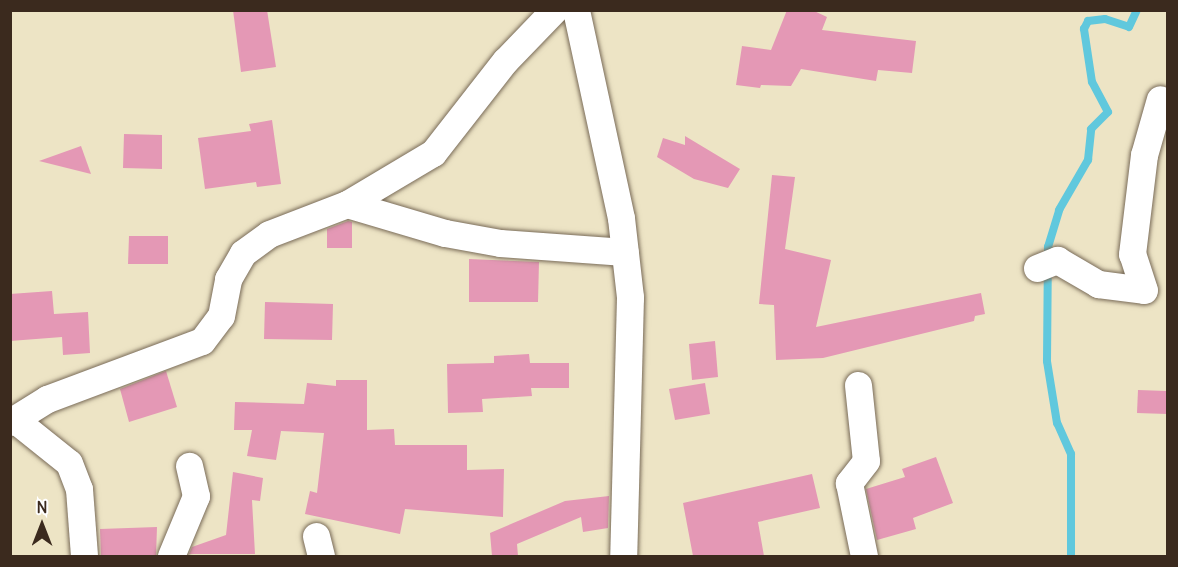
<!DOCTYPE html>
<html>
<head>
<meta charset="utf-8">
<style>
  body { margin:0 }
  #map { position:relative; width:1178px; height:567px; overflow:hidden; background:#ede4c5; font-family:Delius,sans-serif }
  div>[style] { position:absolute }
  .stream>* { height:8px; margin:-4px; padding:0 4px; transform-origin:4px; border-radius:4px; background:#60c8dd }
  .building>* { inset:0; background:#e498b5 }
  .roads { filter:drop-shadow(0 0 2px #796b58) drop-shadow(0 0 2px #796b58) }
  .street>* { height:27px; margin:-13.5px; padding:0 13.5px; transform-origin:13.5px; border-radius:13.5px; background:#fff }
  span { translate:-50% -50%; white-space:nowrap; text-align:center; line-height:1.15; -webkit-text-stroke:6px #fff; paint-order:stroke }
  .frame { position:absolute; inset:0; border:12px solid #3b2a1e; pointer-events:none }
  .north { position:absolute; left:12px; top:495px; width:60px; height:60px; -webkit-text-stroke:4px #fff; paint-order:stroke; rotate:0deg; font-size:16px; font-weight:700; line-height:24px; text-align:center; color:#3b2a1e }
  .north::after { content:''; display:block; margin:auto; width:21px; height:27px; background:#3b2a1e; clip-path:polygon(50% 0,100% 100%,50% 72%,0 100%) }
</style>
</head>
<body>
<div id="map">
  <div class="stream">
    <i style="left:1071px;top:556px;width:102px;rotate:-90deg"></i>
    <i style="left:1071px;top:454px;width:34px;rotate:-114deg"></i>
    <i style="left:1057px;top:423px;width:63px;rotate:-99.2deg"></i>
    <i style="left:1047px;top:361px;width:114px;rotate:-89.5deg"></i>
    <i style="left:1048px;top:247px;width:39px;rotate:-73deg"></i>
    <i style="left:1059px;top:210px;width:58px;rotate:-59.9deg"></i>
    <i style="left:1088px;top:160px;width:31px;rotate:-84deg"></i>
    <i style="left:1091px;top:129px;width:24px;rotate:-45deg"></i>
    <i style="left:1108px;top:112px;width:34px;rotate:-118deg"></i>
    <i style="left:1092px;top:82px;width:54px;rotate:-98.6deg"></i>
    <i style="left:1084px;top:29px;width:9px;rotate:-63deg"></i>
    <i style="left:1088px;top:21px;width:17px;rotate:-7deg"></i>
    <i style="left:1105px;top:19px;width:25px;rotate:18deg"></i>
    <i style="left:1129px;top:27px;width:19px;rotate:-65deg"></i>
  </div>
  <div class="building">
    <i style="clip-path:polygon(233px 10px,267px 10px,276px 67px,241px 72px)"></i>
    <i style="clip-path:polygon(787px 10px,812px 10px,827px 17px,822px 30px,916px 41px,912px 73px,878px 70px,876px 81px,801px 69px,791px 86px,761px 85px,760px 88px,736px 85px,742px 46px,771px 50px)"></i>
    <i style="clip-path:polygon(272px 120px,281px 184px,257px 187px,256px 182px,205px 189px,198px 138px,251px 131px,249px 124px)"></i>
    <i style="clip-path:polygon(124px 134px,162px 135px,162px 169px,123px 168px)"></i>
    <i style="clip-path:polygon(685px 136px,740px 169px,728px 188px,694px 179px,657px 157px,663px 138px,685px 145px)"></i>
    <i style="clip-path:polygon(81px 146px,91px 174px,39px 161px)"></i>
    <i style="clip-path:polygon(772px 175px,795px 177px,785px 249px,831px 260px,816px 327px,981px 293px,985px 314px,975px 316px,974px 321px,823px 358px,776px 360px,774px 305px,759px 304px)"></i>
    <i style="clip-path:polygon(348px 221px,352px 222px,352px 248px,327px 248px,327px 229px)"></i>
    <i style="clip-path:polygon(129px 236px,168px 236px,168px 264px,128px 264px)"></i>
    <i style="clip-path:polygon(469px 259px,539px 262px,538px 302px,469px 302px)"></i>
    <i style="clip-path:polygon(52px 291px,54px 314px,88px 312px,90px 353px,63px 355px,62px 337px,10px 341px,10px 294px)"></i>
    <i style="clip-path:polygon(265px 302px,333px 304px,332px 340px,264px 339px)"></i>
    <i style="clip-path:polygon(715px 341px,718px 377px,692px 380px,689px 344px)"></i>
    <i style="clip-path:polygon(529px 354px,530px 363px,569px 363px,569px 388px,531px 388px,532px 396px,482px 399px,483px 412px,448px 413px,447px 364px,494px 363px,494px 356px)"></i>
    <i style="clip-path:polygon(166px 371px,177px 407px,129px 422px,120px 389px)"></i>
    <i style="clip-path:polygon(336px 380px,367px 380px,367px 430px,394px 429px,395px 445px,467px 445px,467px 470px,504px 469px,503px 517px,405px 509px,400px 534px,305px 514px,310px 491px,317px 493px,324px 433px,281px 431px,276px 460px,247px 456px,252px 430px,234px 430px,235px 402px,304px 404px,307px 383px,336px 386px)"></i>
    <i style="clip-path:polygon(705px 383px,710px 414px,675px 420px,669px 389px)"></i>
    <i style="clip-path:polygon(1138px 390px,1167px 391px,1167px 414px,1137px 413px)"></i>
    <i style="clip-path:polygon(936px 457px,953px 503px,913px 518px,916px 529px,877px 540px,866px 489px,905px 477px,902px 469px)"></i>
    <i style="clip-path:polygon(233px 472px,263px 478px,260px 501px,252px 500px,255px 554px,189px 554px,192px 547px,226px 535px)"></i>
    <i style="clip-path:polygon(812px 474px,820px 508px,758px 522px,764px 556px,693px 556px,683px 503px)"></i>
    <i style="clip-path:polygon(609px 496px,608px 528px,583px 532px,581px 517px,517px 544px,518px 556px,492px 556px,490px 533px,565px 501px)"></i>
    <i style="clip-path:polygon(157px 527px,156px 556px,101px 556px,100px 529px)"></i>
  </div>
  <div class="roads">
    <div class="street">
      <i style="left:576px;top:10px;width:213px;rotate:77.8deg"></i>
      <i style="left:621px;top:218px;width:80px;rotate:83.5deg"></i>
      <i style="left:630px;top:297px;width:259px;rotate:91.5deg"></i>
      <i style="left:347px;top:204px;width:102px;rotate:16.5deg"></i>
      <i style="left:445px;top:233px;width:56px;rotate:10.3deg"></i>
      <i style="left:500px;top:243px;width:125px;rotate:4.1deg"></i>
      <i style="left:1037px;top:268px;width:22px;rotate:-22deg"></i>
      <i style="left:1057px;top:260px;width:48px;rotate:30.3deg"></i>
      <i style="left:1098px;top:284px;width:46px;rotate:7.4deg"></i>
      <i style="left:1144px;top:290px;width:38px;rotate:-108deg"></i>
      <i style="left:1132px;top:254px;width:100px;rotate:-83.1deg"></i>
      <i style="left:1144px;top:155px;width:58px;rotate:-74.1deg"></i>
      <i style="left:858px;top:385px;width:76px;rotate:84deg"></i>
      <i style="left:866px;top:461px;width:28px;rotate:128deg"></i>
      <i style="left:849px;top:483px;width:75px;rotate:78.4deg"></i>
      <i style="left:14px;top:419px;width:70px;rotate:38.7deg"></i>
      <i style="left:69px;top:463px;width:28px;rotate:69deg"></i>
      <i style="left:79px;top:489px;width:67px;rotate:85.7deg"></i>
      <i style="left:10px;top:422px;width:44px;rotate:-31.9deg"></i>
      <i style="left:47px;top:399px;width:165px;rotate:-20.5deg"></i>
      <i style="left:202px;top:341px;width:31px;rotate:-53deg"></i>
      <i style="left:221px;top:316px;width:38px;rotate:-79deg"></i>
      <i style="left:228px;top:279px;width:30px;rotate:-60deg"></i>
      <i style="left:243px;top:253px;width:32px;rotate:-36deg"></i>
      <i style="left:269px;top:234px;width:84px;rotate:-21deg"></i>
      <i style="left:347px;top:204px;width:100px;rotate:-30.7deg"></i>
      <i style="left:433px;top:153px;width:117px;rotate:-52deg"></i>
      <i style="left:505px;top:61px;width:71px;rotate:-46.1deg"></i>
      <i style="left:316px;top:536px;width:21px;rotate:76deg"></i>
      <i style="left:171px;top:556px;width:65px;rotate:-67.4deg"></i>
      <i style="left:196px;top:496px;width:31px;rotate:-103deg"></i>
    </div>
  </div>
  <div class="frame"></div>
  <div class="north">N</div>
</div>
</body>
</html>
